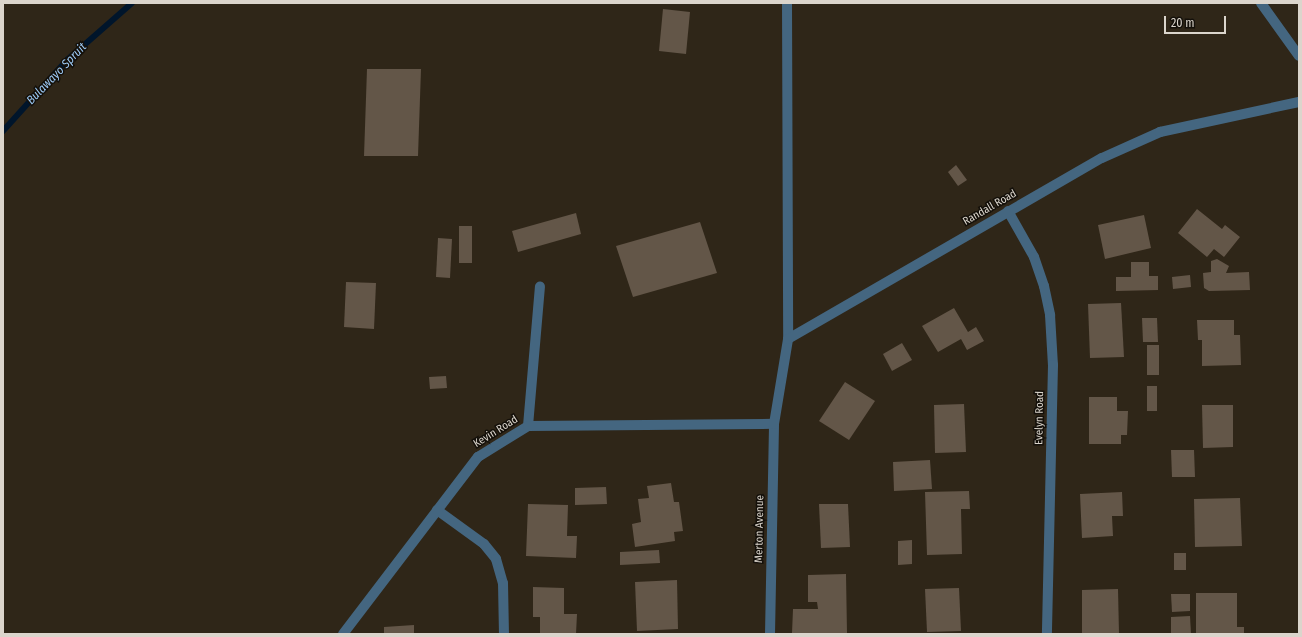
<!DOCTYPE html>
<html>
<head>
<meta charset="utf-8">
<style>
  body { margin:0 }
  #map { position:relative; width:1302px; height:637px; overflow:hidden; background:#2f2618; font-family:"Fira Sans Condensed",sans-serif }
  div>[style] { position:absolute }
  .stream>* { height:6px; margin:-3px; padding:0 3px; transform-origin:3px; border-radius:3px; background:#00152b }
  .building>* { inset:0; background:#635648 }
  .minor>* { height:10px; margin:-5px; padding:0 5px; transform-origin:5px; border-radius:5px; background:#446680 }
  span { translate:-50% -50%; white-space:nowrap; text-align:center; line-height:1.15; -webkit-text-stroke:3px #14100a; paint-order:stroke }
  .street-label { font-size:11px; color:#dbd5cc }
  .water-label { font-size:12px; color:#9fccf8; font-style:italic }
  .frame { position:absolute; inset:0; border:4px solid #dbd5cc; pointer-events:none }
  .scale { position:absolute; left:1164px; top:16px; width:62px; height:18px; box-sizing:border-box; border:2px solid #dbd5cc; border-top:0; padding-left:5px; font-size:12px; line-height:14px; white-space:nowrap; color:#dbd5cc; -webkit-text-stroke:3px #14100a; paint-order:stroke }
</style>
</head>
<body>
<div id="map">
  <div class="stream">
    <i style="left:3px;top:131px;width:96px;rotate:-48deg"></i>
    <i style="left:67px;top:60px;width:86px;rotate:-41.2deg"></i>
  </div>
  <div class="building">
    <i style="clip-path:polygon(663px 9px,690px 12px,686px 54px,659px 51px)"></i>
    <i style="clip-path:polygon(367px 69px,421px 69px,418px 156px,364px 156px)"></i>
    <i style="clip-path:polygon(956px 165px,967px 180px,958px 186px,948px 172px)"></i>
    <i style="clip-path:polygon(1197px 209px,1222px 229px,1225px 225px,1240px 237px,1224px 257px,1214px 249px,1207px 257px,1178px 233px)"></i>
    <i style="clip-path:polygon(576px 213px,581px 234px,518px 252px,512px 231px)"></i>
    <i style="clip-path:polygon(1144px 215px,1151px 248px,1105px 259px,1098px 225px)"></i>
    <i style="clip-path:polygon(700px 222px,717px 273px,633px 297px,616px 246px)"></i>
    <i style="clip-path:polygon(459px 226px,472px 226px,472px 263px,459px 263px)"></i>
    <i style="clip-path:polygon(438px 238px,452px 239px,450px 278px,436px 277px)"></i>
    <i style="clip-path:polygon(1217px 259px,1229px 266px,1226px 273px,1249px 272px,1250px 290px,1209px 291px,1204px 288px,1203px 273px,1211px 272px,1211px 261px)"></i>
    <i style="clip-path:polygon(1131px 262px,1149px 262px,1149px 276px,1158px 276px,1158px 290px,1116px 291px,1116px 277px,1131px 277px)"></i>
    <i style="clip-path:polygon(1190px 275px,1191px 287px,1173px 289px,1172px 277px)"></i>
    <i style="clip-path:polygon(346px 282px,376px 283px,374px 329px,344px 327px)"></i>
    <i style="clip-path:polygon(1121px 303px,1124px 357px,1090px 358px,1088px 304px)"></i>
    <i style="clip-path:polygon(954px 308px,968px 332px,976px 327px,984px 341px,967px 350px,961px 339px,938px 352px,922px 326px)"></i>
    <i style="clip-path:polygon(1142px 318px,1157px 318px,1158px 342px,1143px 342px)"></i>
    <i style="clip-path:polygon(1197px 320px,1234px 320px,1234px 335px,1240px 335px,1241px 365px,1202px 366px,1202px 340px,1198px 340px)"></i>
    <i style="clip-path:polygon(902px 343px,912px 360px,892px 371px,883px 354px)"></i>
    <i style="clip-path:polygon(1147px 345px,1159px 345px,1159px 375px,1147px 375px)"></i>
    <i style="clip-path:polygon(446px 376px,447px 388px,430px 389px,429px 377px)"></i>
    <i style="clip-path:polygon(845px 382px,875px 401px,849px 440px,819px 421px)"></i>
    <i style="clip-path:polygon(1147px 386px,1157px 386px,1157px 411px,1147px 411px)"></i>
    <i style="clip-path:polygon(1089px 397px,1117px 397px,1117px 411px,1128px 411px,1127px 435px,1121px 435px,1121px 444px,1089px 444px)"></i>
    <i style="clip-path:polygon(964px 404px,966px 452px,935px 453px,934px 405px)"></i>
    <i style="clip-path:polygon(1202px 405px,1233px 405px,1233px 447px,1203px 448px)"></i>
    <i style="clip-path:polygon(1171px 450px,1194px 450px,1195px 477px,1172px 477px)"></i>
    <i style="clip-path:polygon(930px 460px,932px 489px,894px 491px,893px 462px)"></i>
    <i style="clip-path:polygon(671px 483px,674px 502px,679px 502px,683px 531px,674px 532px,675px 541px,635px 547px,632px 524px,641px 522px,638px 499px,649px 498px,647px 486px)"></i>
    <i style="clip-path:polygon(606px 487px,607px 504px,575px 505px,575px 488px)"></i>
    <i style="clip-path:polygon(969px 491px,970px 509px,961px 509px,962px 554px,927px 555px,925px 492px)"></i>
    <i style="clip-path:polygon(1122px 492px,1123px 516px,1112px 516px,1113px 536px,1082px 538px,1080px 494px)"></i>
    <i style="clip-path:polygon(1240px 498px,1242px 546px,1195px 547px,1194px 499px)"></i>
    <i style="clip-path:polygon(528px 504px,568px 505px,567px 536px,577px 536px,576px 558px,526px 556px)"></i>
    <i style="clip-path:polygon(819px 504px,848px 504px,850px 547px,821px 548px)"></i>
    <i style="clip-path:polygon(912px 540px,912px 564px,898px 565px,898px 541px)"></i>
    <i style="clip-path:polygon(659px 550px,660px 563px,620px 565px,620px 552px)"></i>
    <i style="clip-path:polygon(1174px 553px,1186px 553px,1186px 570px,1174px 570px)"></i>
    <i style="clip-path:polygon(846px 574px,847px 633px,792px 633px,793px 609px,818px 609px,817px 602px,808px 602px,808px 575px)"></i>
    <i style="clip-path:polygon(677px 580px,678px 629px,637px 631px,635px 582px)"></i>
    <i style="clip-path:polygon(533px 587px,564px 588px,564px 614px,577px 614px,576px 634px,540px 634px,540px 617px,533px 617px)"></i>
    <i style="clip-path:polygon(959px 588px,961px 631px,927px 632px,925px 589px)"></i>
    <i style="clip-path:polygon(1118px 589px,1119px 634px,1082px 634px,1082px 590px)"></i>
    <i style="clip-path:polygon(1196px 593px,1237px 593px,1237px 627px,1244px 627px,1244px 634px,1196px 634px)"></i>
    <i style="clip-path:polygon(1171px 594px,1190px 594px,1190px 611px,1172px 612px)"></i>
    <i style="clip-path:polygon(1190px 616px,1191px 634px,1171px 634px,1171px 617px)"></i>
    <i style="clip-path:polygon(414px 625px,414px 634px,384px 634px,384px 627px)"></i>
  </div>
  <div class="minor">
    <i style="left:787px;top:3px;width:336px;rotate:89.8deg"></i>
    <i style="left:1261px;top:3px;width:65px;rotate:54.4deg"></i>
    <i style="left:1008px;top:211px;width:53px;rotate:60.5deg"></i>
    <i style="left:1034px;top:257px;width:31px;rotate:71deg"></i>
    <i style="left:1044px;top:286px;width:30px;rotate:78deg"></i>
    <i style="left:1050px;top:315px;width:50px;rotate:86.6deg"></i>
    <i style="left:1053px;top:365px;width:269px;rotate:91.3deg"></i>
    <i style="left:528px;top:426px;width:140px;rotate:-85.1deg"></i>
    <i style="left:437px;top:510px;width:58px;rotate:35.9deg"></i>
    <i style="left:484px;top:544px;width:19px;rotate:51deg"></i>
    <i style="left:496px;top:559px;width:25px;rotate:74deg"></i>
    <i style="left:503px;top:583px;width:51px;rotate:88.9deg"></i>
    <i style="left:343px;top:634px;width:223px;rotate:-52.7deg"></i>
    <i style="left:478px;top:457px;width:59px;rotate:-31.8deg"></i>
    <i style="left:528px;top:426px;width:246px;rotate:-0.5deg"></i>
    <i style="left:770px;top:634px;width:210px;rotate:-88.9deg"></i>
    <i style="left:774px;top:424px;width:86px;rotate:-80.6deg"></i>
    <i style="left:788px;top:339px;width:362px;rotate:-30deg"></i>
    <i style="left:1102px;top:158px;width:64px;rotate:-24.1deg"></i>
    <i style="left:1160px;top:132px;width:142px;rotate:-12.2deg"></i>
  </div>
  <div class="street-label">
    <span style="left:990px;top:208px;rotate:-30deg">Randall Road</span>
    <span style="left:1040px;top:418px;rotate:-89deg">Evelyn Road</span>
    <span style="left:496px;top:432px;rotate:-32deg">Kevin Road</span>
    <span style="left:760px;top:529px;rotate:-89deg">Merton Avenue</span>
  </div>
  <div class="water-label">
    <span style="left:57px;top:74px;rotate:-46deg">Bulawayo Spruit</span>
  </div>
  <div class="frame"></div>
  <div class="scale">20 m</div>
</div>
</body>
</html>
